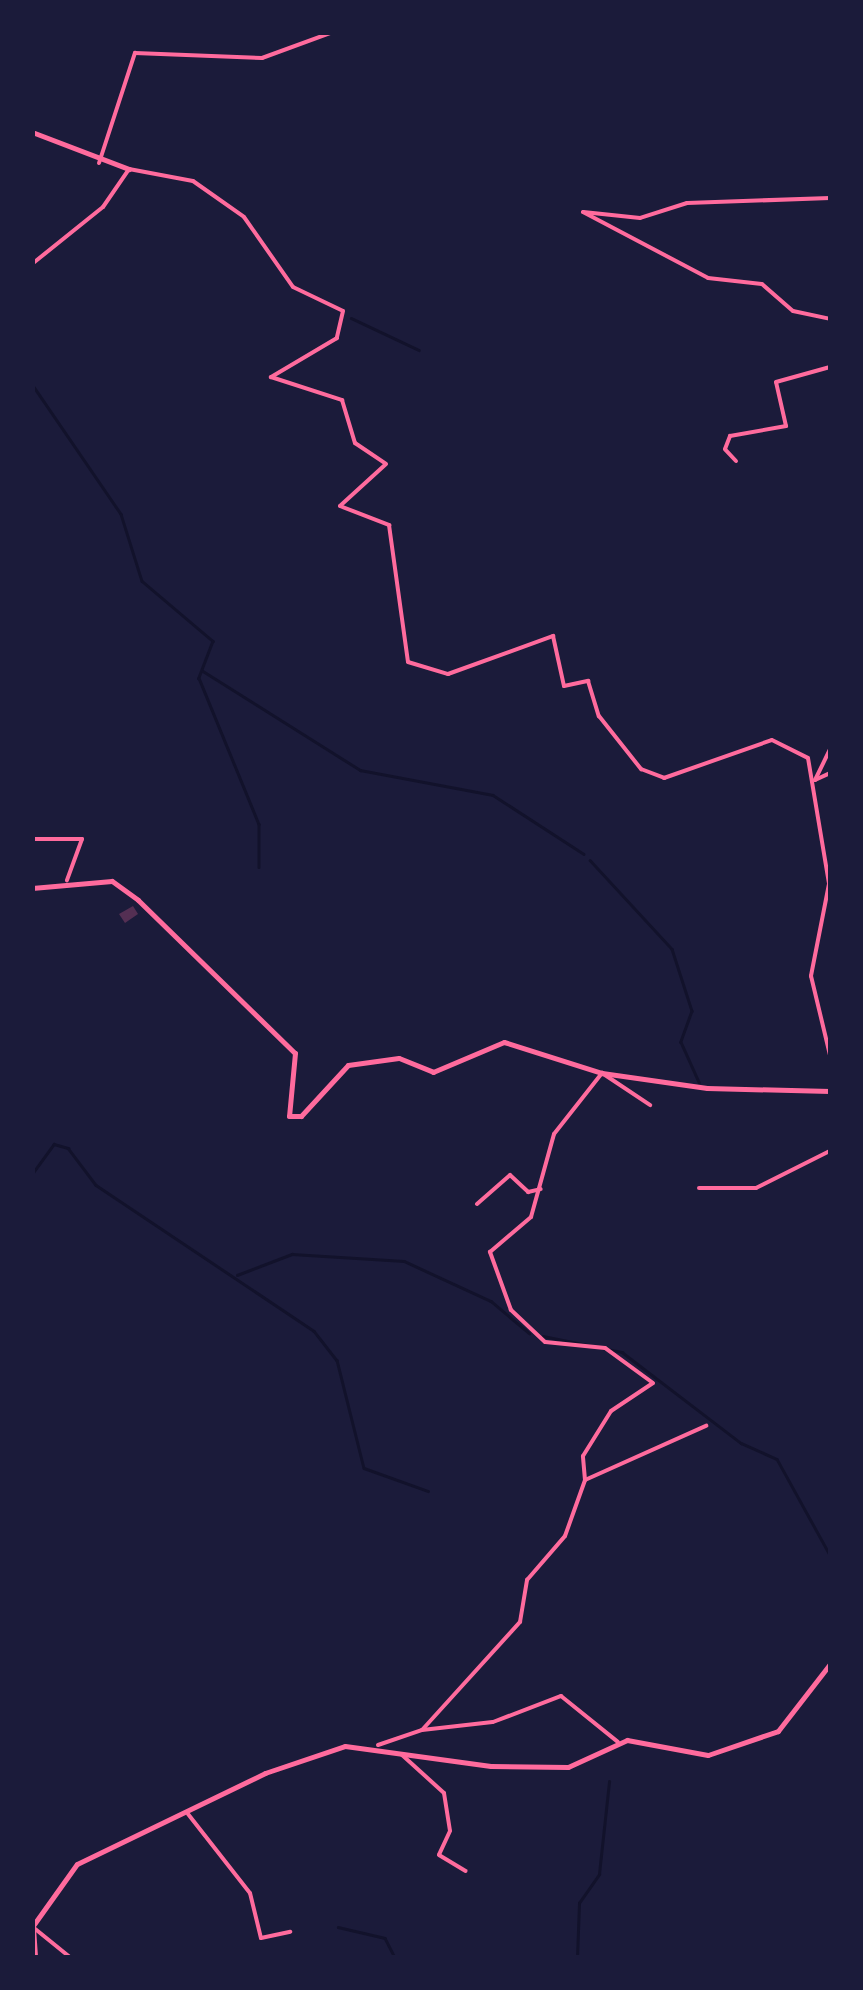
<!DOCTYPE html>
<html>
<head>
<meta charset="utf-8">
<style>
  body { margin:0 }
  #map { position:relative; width:863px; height:1990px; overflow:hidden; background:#1b1b3a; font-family:"PT Sans Narrow",sans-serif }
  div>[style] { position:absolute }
  .stream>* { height:2.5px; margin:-1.25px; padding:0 1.25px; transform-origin:1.25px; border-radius:1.25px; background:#12122b }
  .building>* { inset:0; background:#542f53 }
  .minor>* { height:4px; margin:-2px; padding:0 2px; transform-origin:2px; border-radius:2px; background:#ff6b9d }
  .tertiary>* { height:5px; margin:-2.5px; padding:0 2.5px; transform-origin:2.5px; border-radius:2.5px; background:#ff6b9d }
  span { translate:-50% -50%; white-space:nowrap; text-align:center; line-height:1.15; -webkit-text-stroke:9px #1b1b3a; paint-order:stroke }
  .frame { position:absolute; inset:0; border:35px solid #1b1b3a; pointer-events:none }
</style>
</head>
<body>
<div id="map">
  <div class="stream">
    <i style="left:351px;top:318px;width:75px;rotate:25.2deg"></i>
    <i style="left:32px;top:384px;width:158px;rotate:55.6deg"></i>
    <i style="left:121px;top:514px;width:70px;rotate:72.6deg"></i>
    <i style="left:142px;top:581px;width:93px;rotate:40.2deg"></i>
    <i style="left:213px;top:641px;width:40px;rotate:111deg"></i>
    <i style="left:199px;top:678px;width:158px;rotate:67.7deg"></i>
    <i style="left:259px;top:824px;width:43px;rotate:90deg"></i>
    <i style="left:203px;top:671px;width:186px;rotate:32.2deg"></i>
    <i style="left:360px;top:770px;width:135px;rotate:10.6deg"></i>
    <i style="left:493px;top:795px;width:108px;rotate:33deg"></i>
    <i style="left:590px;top:860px;width:121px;rotate:47.3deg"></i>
    <i style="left:672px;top:949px;width:65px;rotate:72.1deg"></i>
    <i style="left:692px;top:1011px;width:33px;rotate:110deg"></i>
    <i style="left:681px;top:1042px;width:44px;rotate:65.8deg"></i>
    <i style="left:32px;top:1174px;width:37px;rotate:-54deg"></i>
    <i style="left:54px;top:1144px;width:15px;rotate:16deg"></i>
    <i style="left:68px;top:1148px;width:46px;rotate:52.9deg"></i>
    <i style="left:96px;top:1185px;width:262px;rotate:33.8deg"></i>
    <i style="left:314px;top:1331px;width:37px;rotate:52deg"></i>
    <i style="left:337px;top:1360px;width:111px;rotate:76deg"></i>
    <i style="left:364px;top:1468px;width:68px;rotate:19.8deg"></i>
    <i style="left:237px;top:1275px;width:59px;rotate:-20.9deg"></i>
    <i style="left:292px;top:1254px;width:112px;rotate:3.6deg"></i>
    <i style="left:404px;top:1261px;width:96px;rotate:24.7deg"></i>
    <i style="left:491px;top:1301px;width:50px;rotate:40.1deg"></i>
    <i style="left:543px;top:1336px;width:81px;rotate:11.4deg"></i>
    <i style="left:622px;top:1352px;width:150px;rotate:37.4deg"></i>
    <i style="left:741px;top:1443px;width:39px;rotate:24deg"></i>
    <i style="left:777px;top:1459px;width:110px;rotate:61.1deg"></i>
    <i style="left:338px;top:1927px;width:48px;rotate:13.2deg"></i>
    <i style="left:385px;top:1938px;width:22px;rotate:63deg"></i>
    <i style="left:577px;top:1958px;width:55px;rotate:-87.9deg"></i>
    <i style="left:579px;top:1903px;width:35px;rotate:-55deg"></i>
    <i style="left:599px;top:1874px;width:93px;rotate:-83.8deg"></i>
  </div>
  <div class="building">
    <i style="clip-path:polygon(133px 906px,138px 914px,125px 923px,119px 914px)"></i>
  </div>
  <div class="minor">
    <i style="left:99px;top:163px;width:116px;rotate:-71.9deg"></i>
    <i style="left:135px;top:53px;width:127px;rotate:2.3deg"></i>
    <i style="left:262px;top:58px;width:76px;rotate:-20.1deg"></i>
    <i style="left:830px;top:198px;width:143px;rotate:178deg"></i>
    <i style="left:687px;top:203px;width:49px;rotate:162.3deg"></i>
    <i style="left:640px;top:218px;width:57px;rotate:-174deg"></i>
    <i style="left:583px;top:212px;width:141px;rotate:27.8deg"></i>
    <i style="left:708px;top:278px;width:54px;rotate:6.3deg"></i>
    <i style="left:762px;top:284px;width:41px;rotate:41.1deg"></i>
    <i style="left:793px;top:311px;width:38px;rotate:12deg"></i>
    <i style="left:32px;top:264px;width:91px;rotate:-38.8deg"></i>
    <i style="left:103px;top:207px;width:46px;rotate:-55.6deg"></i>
    <i style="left:129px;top:169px;width:65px;rotate:10.6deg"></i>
    <i style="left:193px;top:181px;width:62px;rotate:35.2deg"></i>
    <i style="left:244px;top:217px;width:85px;rotate:55deg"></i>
    <i style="left:293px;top:287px;width:55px;rotate:25.6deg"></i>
    <i style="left:343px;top:311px;width:28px;rotate:103deg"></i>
    <i style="left:337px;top:338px;width:77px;rotate:149.4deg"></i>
    <i style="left:271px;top:377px;width:75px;rotate:17.9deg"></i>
    <i style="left:342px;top:400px;width:45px;rotate:73.2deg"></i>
    <i style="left:355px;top:443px;width:37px;rotate:34deg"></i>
    <i style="left:386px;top:464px;width:62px;rotate:137.6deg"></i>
    <i style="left:340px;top:506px;width:53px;rotate:21.2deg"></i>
    <i style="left:389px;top:525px;width:138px;rotate:82.1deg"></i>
    <i style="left:408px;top:662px;width:42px;rotate:16.7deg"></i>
    <i style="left:448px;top:674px;width:112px;rotate:-19.9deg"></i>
    <i style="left:553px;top:636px;width:51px;rotate:77.6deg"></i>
    <i style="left:564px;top:686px;width:25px;rotate:-12deg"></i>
    <i style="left:588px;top:681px;width:37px;rotate:73deg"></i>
    <i style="left:599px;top:716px;width:68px;rotate:51.6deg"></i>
    <i style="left:641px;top:769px;width:25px;rotate:21deg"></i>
    <i style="left:664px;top:778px;width:114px;rotate:-19.4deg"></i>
    <i style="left:772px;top:740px;width:40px;rotate:26.6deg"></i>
    <i style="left:808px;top:758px;width:128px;rotate:80.5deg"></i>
    <i style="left:829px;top:884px;width:94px;rotate:101.1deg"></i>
    <i style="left:811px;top:976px;width:81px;rotate:76.5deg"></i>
    <i style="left:736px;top:461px;width:16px;rotate:-133deg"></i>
    <i style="left:725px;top:449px;width:14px;rotate:-69deg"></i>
    <i style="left:730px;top:436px;width:57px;rotate:-10.1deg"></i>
    <i style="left:786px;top:426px;width:45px;rotate:-102.8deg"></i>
    <i style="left:776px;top:382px;width:56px;rotate:-15.5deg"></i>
    <i style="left:815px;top:780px;width:34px;rotate:-64deg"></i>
    <i style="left:815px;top:780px;width:17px;rotate:-25deg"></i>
    <i style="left:32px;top:839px;width:50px"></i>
    <i style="left:82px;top:839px;width:44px;rotate:110.1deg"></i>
    <i style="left:699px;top:1188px;width:57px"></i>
    <i style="left:756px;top:1188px;width:83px;rotate:-26.6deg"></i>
    <i style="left:477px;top:1204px;width:44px;rotate:-41.3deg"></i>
    <i style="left:510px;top:1175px;width:25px;rotate:43deg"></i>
    <i style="left:528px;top:1192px;width:13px;rotate:-13deg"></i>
    <i style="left:585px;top:1480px;width:133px;rotate:-24.1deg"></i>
    <i style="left:422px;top:1730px;width:71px;rotate:-6.4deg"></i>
    <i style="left:493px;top:1722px;width:73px;rotate:-20.9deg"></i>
    <i style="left:561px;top:1696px;width:73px;rotate:38.9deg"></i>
    <i style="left:378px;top:1745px;width:46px;rotate:-18.8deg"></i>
    <i style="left:422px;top:1730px;width:146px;rotate:-47.8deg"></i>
    <i style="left:520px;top:1622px;width:43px;rotate:-80.5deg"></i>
    <i style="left:527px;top:1580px;width:58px;rotate:-49.2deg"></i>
    <i style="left:565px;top:1536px;width:59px;rotate:-70.3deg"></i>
    <i style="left:585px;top:1480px;width:24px;rotate:-95deg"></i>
    <i style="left:583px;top:1456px;width:53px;rotate:-58.1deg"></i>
    <i style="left:611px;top:1411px;width:50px;rotate:-33.7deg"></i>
    <i style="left:653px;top:1383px;width:59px;rotate:-143.9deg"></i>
    <i style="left:605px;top:1348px;width:60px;rotate:-174.3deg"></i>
    <i style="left:545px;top:1342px;width:47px;rotate:-136.7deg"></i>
    <i style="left:511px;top:1310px;width:62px;rotate:-109.9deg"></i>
    <i style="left:490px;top:1252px;width:54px;rotate:-40.5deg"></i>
    <i style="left:531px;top:1217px;width:86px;rotate:-74.5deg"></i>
    <i style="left:554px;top:1134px;width:78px;rotate:-51.8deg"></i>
    <i style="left:602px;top:1073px;width:58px;rotate:33.7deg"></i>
    <i style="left:401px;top:1754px;width:58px;rotate:42.2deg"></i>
    <i style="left:444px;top:1793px;width:38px;rotate:81deg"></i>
    <i style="left:450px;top:1831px;width:26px;rotate:115deg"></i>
    <i style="left:439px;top:1855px;width:31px;rotate:31deg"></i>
    <i style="left:188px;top:1814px;width:100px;rotate:51.9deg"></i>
    <i style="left:250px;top:1893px;width:46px;rotate:76.3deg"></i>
    <i style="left:261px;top:1938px;width:30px;rotate:-12deg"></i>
    <i style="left:34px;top:1928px;width:48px;rotate:39deg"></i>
    <i style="left:34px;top:1928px;width:30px;rotate:86deg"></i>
  </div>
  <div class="tertiary">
    <i style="left:32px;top:132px;width:104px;rotate:20.9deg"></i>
    <i style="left:32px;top:888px;width:80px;rotate:-5deg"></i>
    <i style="left:112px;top:881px;width:32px;rotate:36deg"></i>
    <i style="left:138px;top:900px;width:219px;rotate:44.3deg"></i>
    <i style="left:295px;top:1053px;width:63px;rotate:95.4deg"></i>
    <i style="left:289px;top:1116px;width:12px"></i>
    <i style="left:301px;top:1116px;width:69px;rotate:-47.3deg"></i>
    <i style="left:348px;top:1065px;width:51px;rotate:-7.8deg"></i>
    <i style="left:399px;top:1058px;width:37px;rotate:22deg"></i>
    <i style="left:433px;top:1072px;width:77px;rotate:-22.9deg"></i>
    <i style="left:504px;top:1042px;width:103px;rotate:17.6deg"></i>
    <i style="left:602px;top:1073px;width:106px;rotate:8.1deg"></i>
    <i style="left:707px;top:1088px;width:123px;rotate:1.4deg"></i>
    <i style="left:32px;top:1927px;width:77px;rotate:-54.5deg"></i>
    <i style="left:77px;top:1864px;width:209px;rotate:-25.8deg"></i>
    <i style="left:265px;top:1773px;width:84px;rotate:-18.6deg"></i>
    <i style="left:345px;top:1746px;width:147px;rotate:7.8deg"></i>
    <i style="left:491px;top:1766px;width:77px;rotate:0.7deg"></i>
    <i style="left:568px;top:1767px;width:65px;rotate:-24.6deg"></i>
    <i style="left:627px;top:1740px;width:82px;rotate:10.5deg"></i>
    <i style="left:708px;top:1755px;width:74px;rotate:-18.9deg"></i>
    <i style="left:778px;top:1731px;width:85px;rotate:-52.2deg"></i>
  </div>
  <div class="frame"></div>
</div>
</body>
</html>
